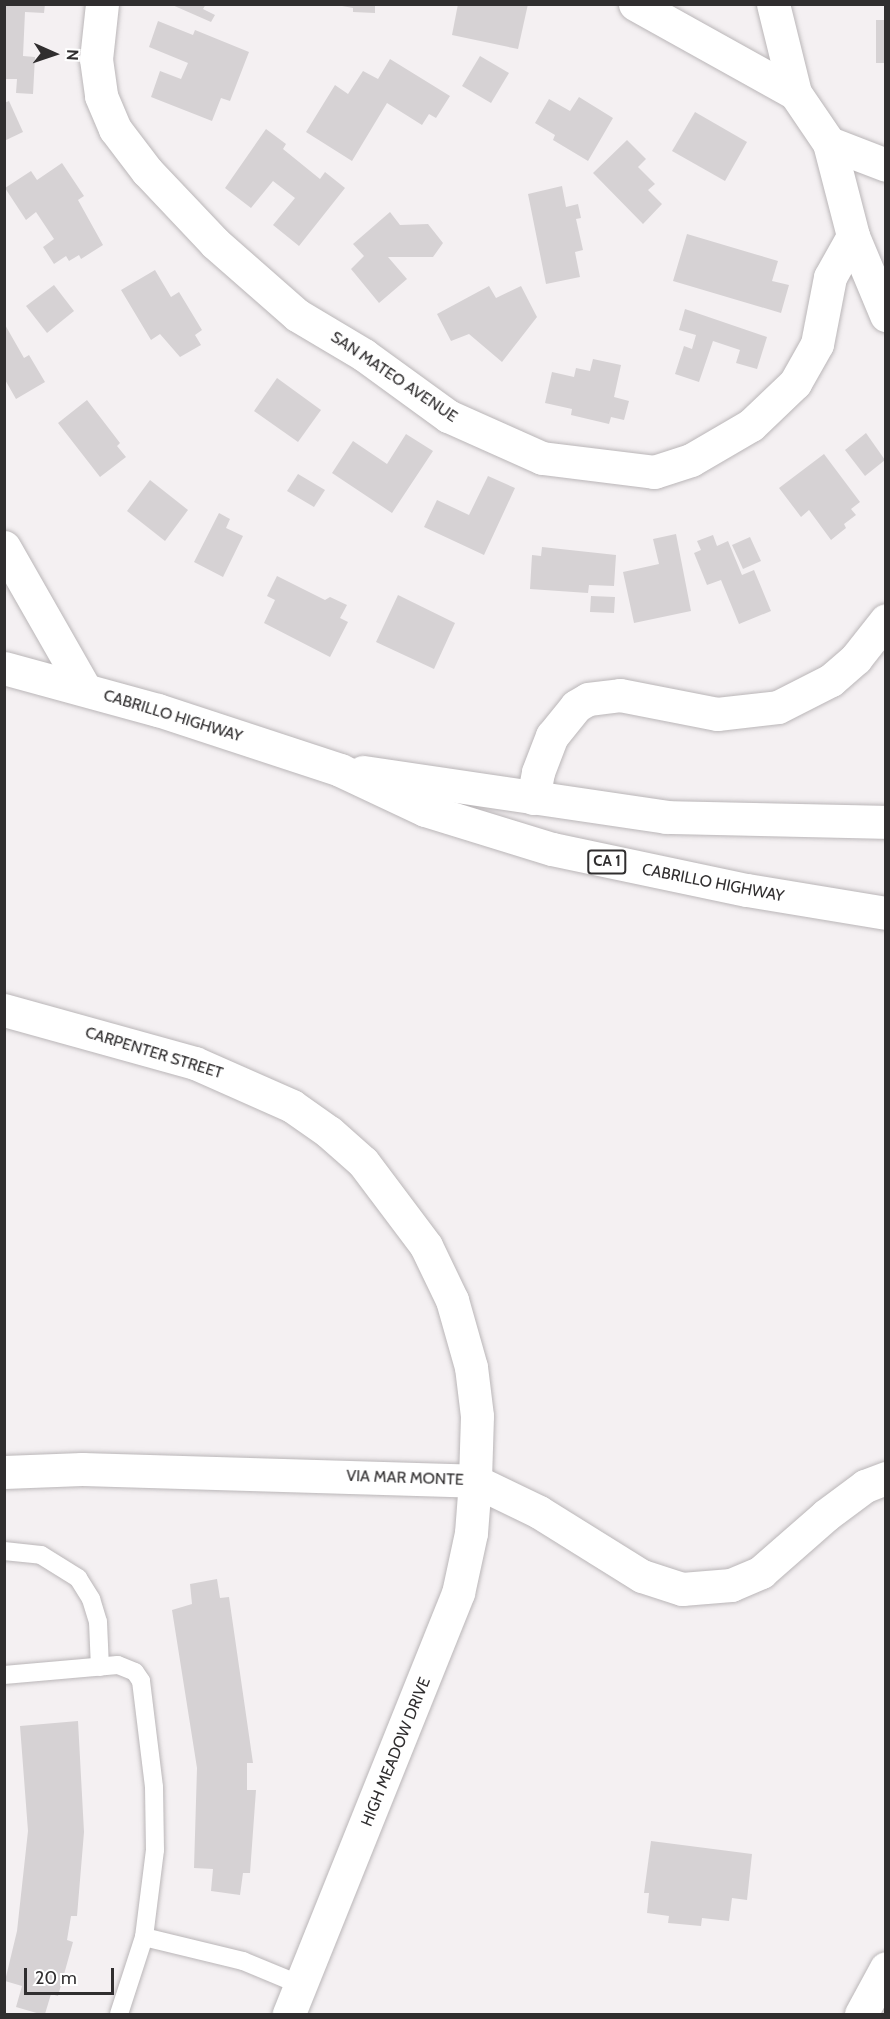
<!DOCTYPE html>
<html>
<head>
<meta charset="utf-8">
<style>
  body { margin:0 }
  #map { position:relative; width:890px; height:2019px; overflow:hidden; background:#f4f0f2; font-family:Cabin,sans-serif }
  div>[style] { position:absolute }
  .building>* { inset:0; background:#d6d2d4 }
  .roads { filter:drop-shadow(0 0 2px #bab6b8) drop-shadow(0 0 2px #bab6b8) }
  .service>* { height:18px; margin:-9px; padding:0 9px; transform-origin:9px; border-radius:9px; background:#fff }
  .minor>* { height:33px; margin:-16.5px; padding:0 16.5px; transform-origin:16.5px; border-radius:16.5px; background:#fff }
  .tertiary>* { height:33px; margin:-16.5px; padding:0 16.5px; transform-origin:16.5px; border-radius:16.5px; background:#fff }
  .primary>* { height:33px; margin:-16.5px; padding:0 16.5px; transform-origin:16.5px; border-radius:16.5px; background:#fff }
  .trunk>* { height:33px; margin:-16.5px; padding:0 16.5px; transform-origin:16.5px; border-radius:16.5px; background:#fff }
  span { translate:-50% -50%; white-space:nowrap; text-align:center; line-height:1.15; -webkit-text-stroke:5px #fff; paint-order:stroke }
  .shield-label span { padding:2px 4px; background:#fff; border:2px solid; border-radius:4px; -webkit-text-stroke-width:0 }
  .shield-label { font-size:15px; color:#302e2f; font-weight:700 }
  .street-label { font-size:16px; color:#302e2f }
  .frame { position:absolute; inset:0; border:6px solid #302e2f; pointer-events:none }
  .north { position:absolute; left:24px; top:24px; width:60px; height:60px; -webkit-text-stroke:4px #fff; paint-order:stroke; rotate:93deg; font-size:16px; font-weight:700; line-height:24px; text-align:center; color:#302e2f }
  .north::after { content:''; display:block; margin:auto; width:21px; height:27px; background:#302e2f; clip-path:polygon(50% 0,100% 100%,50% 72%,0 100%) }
  .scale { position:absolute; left:24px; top:1968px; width:90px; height:27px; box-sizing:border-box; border:3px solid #302e2f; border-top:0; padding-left:8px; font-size:18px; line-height:21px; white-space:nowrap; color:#302e2f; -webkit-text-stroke:4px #fff; paint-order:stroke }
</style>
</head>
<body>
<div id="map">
  <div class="building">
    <i style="clip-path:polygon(4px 4px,45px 4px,44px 13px,25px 12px,23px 56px,35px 57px,33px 94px,16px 93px,17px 79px,4px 79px)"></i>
    <i style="clip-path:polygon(170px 4px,206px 4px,203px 9px,215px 15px,211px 22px)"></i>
    <i style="clip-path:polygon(331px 4px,375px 4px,375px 13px,353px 12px,353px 8px)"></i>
    <i style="clip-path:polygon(458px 4px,528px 4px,518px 49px,452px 35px)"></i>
    <i style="clip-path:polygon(876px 20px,885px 20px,885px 63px,876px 63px)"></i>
    <i style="clip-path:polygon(158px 21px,193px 35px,195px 30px,249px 52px,230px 101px,221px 98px,212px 121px,151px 97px,160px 71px,181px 79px,188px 63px,149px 47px)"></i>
    <i style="clip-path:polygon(480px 56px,509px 73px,491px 103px,462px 86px)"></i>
    <i style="clip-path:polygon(390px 59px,450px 96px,436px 118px,429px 114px,422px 125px,387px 103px,352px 161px,306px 132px,335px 85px,348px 94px,363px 71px,378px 79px)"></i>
    <i style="clip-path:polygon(579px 97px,613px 118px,588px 161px,553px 140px,555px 135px,535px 123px,549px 99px,570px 111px)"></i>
    <i style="clip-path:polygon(9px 101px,23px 132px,4px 141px,4px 103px)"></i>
    <i style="clip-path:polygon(695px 112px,747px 142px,725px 181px,672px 151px)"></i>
    <i style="clip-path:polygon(266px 129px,286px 144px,283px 149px,320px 179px,325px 172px,345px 188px,299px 246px,273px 225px,295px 198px,273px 181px,251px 208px,225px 188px)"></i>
    <i style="clip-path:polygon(627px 140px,646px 159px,638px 167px,655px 184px,648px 190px,662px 204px,643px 224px,593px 173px)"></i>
    <i style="clip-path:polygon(62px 163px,84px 196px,78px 200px,103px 245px,81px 259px,79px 255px,69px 261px,66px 256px,54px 264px,43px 247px,54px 239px,36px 212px,26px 220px,5px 188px,31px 171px,37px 180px)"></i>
    <i style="clip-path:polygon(562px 186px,566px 207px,578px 204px,581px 218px,576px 219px,583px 250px,575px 252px,580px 277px,546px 284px,528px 194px)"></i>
    <i style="clip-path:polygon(390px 212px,400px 225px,428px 224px,443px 243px,433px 257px,388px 257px,407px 279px,379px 303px,351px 269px,364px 256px,353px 244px)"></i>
    <i style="clip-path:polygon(687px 234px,778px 261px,772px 281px,789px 285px,781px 313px,673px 281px)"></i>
    <i style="clip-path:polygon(155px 270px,171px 297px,179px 292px,202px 330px,195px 335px,201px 345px,180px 357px,160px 334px,151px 340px,121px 290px)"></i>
    <i style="clip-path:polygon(54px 285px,74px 311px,47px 333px,26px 306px)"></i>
    <i style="clip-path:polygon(489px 286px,496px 298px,521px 286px,537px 317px,502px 362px,469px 334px,451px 341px,437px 314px)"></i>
    <i style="clip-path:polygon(685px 309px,767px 337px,757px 369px,736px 363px,740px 350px,713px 341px,699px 382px,675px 374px,684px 346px,692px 349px,696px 335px,679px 330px)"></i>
    <i style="clip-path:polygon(4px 323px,24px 358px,29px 355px,45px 382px,16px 399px,4px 378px)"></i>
    <i style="clip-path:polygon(593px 359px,621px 365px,614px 397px,629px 401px,624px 420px,611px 417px,609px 424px,571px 415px,572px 409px,545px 403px,552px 372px,574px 377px,576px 368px,590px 371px)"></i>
    <i style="clip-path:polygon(277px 378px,321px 410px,298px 442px,254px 411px)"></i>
    <i style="clip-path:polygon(87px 400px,120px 443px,117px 446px,126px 457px,100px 477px,58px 423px)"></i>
    <i style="clip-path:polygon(866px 433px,885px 460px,865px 476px,845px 450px)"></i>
    <i style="clip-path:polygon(406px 434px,433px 451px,392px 513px,332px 473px,353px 441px,387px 464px)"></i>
    <i style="clip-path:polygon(824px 454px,860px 502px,851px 509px,856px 515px,844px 524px,846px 528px,831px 540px,809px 510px,801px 517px,779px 488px)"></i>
    <i style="clip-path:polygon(298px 474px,325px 490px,314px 507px,287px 491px)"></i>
    <i style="clip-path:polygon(488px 476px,515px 488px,484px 555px,424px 527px,437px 500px,469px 515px)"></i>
    <i style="clip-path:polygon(150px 480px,188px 510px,165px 541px,127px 511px)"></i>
    <i style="clip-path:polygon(219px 513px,230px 519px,226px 528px,243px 536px,223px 577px,194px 562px)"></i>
    <i style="clip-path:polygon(676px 534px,691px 611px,634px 623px,623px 572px,659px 564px,653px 539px)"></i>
    <i style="clip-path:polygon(713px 535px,717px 546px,728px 541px,742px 575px,754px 570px,771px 611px,739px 624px,721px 580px,707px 585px,694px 553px,701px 550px,697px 541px)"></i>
    <i style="clip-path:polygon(750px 537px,761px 561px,743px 569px,732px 545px)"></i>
    <i style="clip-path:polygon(542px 547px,616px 555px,614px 586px,589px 585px,588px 593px,530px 589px,532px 555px,541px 556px)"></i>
    <i style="clip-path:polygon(277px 576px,325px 600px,330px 597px,347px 605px,340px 618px,348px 622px,330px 657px,264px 623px,275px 600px,267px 596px)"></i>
    <i style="clip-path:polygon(398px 595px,455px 623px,434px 669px,376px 642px)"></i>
    <i style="clip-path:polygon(591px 596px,615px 597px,614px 613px,590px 612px)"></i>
    <i style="clip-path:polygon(217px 1579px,220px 1598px,229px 1597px,253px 1763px,247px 1763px,247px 1790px,256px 1790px,250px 1873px,243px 1873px,240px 1895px,211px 1891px,213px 1869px,194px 1868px,197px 1768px,172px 1610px,192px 1604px,190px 1584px)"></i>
    <i style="clip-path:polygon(78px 1721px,84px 1832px,77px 1916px,71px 1916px,67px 1940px,73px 1942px,58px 1996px,51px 1994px,45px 2014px,40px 2014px,16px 2007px,22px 1986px,5px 1981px,17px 1931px,28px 1831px,20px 1726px)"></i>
    <i style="clip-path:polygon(651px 1841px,752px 1854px,747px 1900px,732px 1898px,729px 1921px,702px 1918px,701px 1926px,668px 1923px,669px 1916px,647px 1913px,649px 1893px,644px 1893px)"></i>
  </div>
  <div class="roads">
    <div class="service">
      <i style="left:4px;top:1551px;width:37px;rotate:6deg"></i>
      <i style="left:41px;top:1555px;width:44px;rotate:31.9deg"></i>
      <i style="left:78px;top:1578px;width:25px;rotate:58deg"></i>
      <i style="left:91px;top:1599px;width:24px;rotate:73deg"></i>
      <i style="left:98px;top:1622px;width:45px;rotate:87.5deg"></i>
      <i style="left:4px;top:1675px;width:114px;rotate:-5deg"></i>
      <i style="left:118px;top:1665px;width:18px;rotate:22deg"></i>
      <i style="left:135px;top:1672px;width:11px;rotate:56deg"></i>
      <i style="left:141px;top:1681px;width:107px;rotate:83deg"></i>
      <i style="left:154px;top:1787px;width:63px;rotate:89.1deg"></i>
      <i style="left:155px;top:1850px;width:88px;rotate:97.2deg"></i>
      <i style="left:144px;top:1937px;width:102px;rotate:13.6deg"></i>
      <i style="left:243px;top:1961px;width:63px;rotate:22.5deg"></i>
      <i style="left:119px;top:2014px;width:81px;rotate:-72deg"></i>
    </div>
    <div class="minor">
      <i style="left:102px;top:4px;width:55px;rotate:96.2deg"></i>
      <i style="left:96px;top:59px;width:37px;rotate:82deg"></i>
      <i style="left:101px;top:96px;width:36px;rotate:67deg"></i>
      <i style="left:115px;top:129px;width:53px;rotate:52.7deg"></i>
      <i style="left:147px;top:171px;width:99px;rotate:46.6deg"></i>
      <i style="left:215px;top:243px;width:109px;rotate:41.3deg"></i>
      <i style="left:297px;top:315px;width:78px;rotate:30.8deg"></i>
      <i style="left:364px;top:355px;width:104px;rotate:36deg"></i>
      <i style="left:448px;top:416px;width:103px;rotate:24.1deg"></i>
      <i style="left:542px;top:458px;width:113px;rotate:7.1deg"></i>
      <i style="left:654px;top:472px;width:39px;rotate:-18deg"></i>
      <i style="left:691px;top:460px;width:69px;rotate:-30.3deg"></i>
      <i style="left:751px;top:425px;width:61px;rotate:-43.7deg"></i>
      <i style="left:795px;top:383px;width:45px;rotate:-60.6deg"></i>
      <i style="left:817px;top:344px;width:68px;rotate:-79deg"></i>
      <i style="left:830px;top:277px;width:47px;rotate:-60.7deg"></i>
      <i style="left:635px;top:4px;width:183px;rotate:29.1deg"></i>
      <i style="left:773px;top:4px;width:92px;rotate:76.1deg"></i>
      <i style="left:795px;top:93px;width:60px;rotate:55.8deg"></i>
      <i style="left:829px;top:143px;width:96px;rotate:75.5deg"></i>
      <i style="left:853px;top:236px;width:86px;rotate:67.3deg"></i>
      <i style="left:829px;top:143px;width:61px;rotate:21.1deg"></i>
      <i style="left:4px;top:547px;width:163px;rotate:60.3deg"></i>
      <i style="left:533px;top:798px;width:26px;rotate:-79deg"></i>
      <i style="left:538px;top:772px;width:39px;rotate:-69deg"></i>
      <i style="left:552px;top:736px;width:38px;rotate:-51deg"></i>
      <i style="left:576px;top:706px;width:14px;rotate:-30deg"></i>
      <i style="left:588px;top:699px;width:32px;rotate:-7deg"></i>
      <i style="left:620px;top:695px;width:99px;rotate:11.1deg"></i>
      <i style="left:717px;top:714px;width:61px;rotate:-6.5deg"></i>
      <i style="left:778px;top:707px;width:59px;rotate:-27deg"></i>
      <i style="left:831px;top:680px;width:33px;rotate:-41deg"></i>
      <i style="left:856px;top:658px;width:48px;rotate:-51.7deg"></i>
      <i style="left:4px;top:1472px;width:78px;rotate:-2.2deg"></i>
      <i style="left:82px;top:1469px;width:393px;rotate:1.7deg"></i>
      <i style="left:475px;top:1481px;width:71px;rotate:25.8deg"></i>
      <i style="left:539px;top:1512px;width:121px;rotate:31.9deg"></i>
      <i style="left:642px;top:1576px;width:42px;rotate:18deg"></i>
      <i style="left:682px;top:1589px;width:49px;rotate:-4.7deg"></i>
      <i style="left:731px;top:1585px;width:33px;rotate:-23deg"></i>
      <i style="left:761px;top:1572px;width:86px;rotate:-41.2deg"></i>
      <i style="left:826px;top:1515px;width:49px;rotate:-36.6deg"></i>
      <i style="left:865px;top:1486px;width:22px;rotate:-21deg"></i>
      <i style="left:861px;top:2014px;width:52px;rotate:-61.5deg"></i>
    </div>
    <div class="tertiary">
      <i style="left:4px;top:1010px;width:198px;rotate:15.5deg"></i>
      <i style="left:195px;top:1063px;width:106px;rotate:23.9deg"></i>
      <i style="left:292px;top:1106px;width:45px;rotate:35.1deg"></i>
      <i style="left:329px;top:1132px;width:45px;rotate:41.4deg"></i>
      <i style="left:363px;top:1162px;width:105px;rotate:53.1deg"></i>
      <i style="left:426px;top:1246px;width:60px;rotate:64.3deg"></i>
      <i style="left:452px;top:1300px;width:70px;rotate:74.2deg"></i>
      <i style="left:471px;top:1367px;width:49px;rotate:83deg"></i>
      <i style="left:477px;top:1416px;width:65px;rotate:91.8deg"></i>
      <i style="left:475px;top:1481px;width:52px;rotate:94.4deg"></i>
      <i style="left:471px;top:1533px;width:61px;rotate:102.2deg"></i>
      <i style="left:458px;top:1593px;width:454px;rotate:111.9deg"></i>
    </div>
    <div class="primary">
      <i style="left:4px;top:668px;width:160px;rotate:15.3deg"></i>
      <i style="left:158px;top:710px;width:192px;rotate:18.2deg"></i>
    </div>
    <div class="trunk">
      <i style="left:340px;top:770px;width:94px;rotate:25.2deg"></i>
      <i style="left:425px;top:810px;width:133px;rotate:17.1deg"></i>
      <i style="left:552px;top:849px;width:199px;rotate:11.9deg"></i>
      <i style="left:747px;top:890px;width:141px;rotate:9.4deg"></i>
      <i style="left:363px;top:772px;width:306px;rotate:8.4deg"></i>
      <i style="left:666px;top:817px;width:220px;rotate:1.3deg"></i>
    </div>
  </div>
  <div class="shield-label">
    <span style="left:607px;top:862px">CA 1</span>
  </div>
  <div class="street-label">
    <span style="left:394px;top:377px;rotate:34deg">SAN MATEO AVENUE</span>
    <span style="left:173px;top:716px;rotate:17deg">CABRILLO HIGHWAY</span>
    <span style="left:713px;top:883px;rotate:11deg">CABRILLO HIGHWAY</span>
    <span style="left:154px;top:1053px;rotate:17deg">CARPENTER STREET</span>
    <span style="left:405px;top:1478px;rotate:2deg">VIA MAR MONTE</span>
    <span style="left:396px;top:1752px;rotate:-68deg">HIGH MEADOW DRIVE</span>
  </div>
  <div class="frame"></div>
  <div class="north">N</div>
  <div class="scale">20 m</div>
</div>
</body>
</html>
